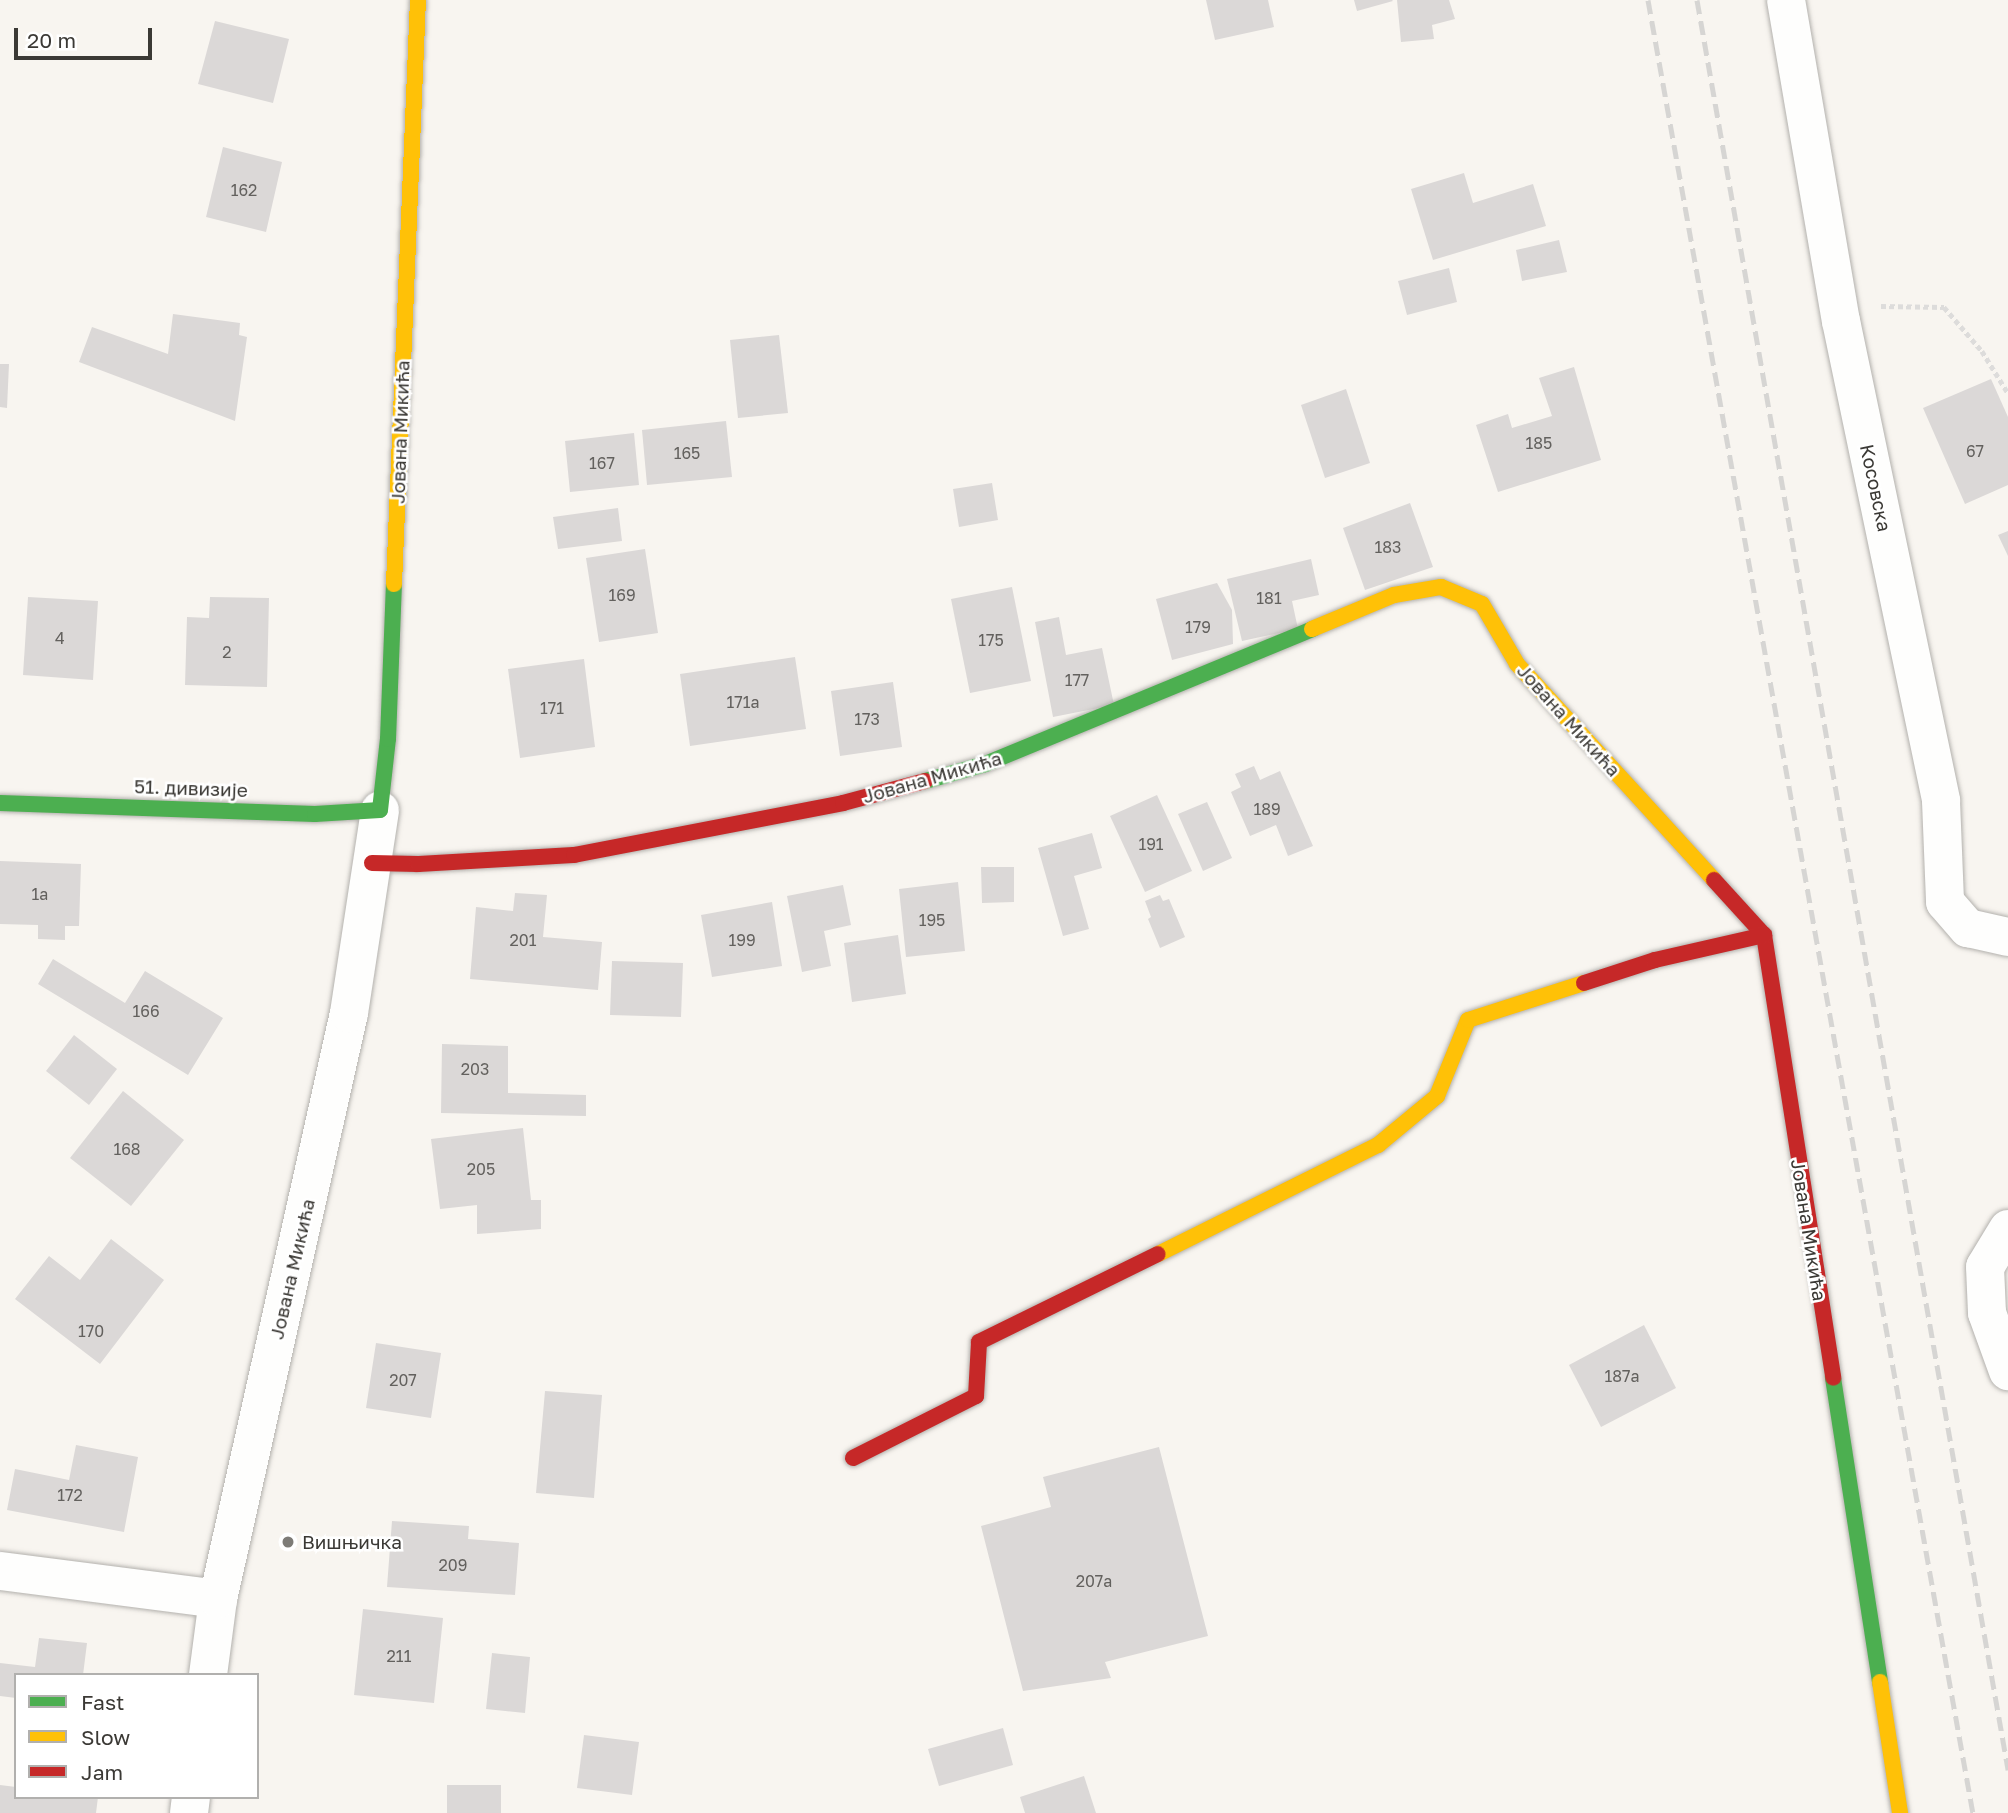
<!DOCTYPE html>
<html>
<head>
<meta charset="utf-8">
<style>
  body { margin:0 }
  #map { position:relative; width:2008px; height:1813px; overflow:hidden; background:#f8f5f0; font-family:"Golos Text",sans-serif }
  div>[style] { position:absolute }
  .building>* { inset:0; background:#dbd8d7 }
  .path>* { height:4.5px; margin-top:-2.25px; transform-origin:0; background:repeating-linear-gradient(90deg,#dddcdb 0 5px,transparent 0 8.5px) }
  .roads { filter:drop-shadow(0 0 2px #b3b1ad) drop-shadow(0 0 2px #b3b1ad) }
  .street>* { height:38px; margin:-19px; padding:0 19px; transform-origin:19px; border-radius:19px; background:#fefefd }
  .fast>* { height:16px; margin:-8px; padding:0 8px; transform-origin:8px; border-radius:8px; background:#4caf50 }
  .slow>* { height:16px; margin:-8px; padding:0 8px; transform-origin:8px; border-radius:8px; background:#ffc107 }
  .jam>* { height:16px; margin:-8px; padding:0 8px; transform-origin:8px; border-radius:8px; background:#c62828 }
  .rail>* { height:5px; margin-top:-2.5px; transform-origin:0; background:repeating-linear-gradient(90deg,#d6d5d3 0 14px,transparent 0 21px) }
  .dots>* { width:19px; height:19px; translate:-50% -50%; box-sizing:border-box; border:4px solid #fff; border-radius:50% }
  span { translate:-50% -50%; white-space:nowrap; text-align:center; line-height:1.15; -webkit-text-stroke:5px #fff; paint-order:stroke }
  .number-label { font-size:16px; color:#63615e }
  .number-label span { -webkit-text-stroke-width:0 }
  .street-label { font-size:19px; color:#3b3935 }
  .poi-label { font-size:19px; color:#3b3935 }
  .left { translate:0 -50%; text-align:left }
  .legend { position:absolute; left:14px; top:1673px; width:245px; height:126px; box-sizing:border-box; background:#fff; border:2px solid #b1b0ae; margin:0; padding:9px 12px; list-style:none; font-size:21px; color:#3b3935 }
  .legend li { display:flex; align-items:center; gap:14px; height:35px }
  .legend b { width:35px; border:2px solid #b1b0ae }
  .scale { position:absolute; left:14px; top:28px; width:138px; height:32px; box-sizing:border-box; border:4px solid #3b3935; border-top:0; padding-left:9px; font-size:21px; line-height:24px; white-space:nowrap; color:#3b3935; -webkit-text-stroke:5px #fff; paint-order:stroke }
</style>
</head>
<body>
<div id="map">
  <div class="building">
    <i style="clip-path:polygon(1206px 0,1268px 0,1274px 27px,1215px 40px)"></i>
    <i style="clip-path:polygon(1354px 0,1392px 0,1393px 1px,1357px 11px)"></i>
    <i style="clip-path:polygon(1397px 0,1449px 0,1455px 19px,1432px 25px,1434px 39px,1401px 42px)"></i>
    <i style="clip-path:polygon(215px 21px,289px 39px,273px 103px,198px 84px)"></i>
    <i style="clip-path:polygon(223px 147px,282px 162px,266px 232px,206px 217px)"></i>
    <i style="clip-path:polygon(1464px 173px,1473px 203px,1533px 184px,1546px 226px,1433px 260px,1411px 189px)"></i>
    <i style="clip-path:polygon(1559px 240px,1567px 272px,1522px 281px,1516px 250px)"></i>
    <i style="clip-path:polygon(1449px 268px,1457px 302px,1407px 315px,1398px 281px)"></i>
    <i style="clip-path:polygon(173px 314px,240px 323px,239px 335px,247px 337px,235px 421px,79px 362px,92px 327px,168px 354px)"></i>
    <i style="clip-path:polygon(779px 335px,788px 413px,738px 418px,730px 340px)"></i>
    <i style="clip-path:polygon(0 364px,9px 364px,7px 408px,0 407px)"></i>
    <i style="clip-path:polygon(1574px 367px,1601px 460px,1498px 492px,1476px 425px,1508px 414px,1512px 428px,1552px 416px,1539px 378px)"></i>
    <i style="clip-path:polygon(1991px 379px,2008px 417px,2008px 485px,1965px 504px,1923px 408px)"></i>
    <i style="clip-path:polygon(1346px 389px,1370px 463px,1325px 478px,1301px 405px)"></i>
    <i style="clip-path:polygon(726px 421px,732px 477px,647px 485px,642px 430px)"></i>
    <i style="clip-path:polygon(634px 433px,639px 485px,570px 492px,565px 441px)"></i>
    <i style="clip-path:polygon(992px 483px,998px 520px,959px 527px,953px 489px)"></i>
    <i style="clip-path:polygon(1410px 503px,1433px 567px,1365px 590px,1343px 528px)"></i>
    <i style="clip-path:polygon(618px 508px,622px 541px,558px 549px,553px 517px)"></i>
    <i style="clip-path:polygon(2008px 531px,2008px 556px,1998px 535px)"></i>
    <i style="clip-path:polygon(645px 549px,658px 633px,599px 642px,586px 558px)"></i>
    <i style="clip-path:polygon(1311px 559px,1319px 595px,1292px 601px,1298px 629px,1242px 641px,1227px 579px)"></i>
    <i style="clip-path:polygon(1217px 583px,1232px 610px,1233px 644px,1172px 660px,1156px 599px)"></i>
    <i style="clip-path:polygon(1012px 587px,1031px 681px,970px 693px,951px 599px)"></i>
    <i style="clip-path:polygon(28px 597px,98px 601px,93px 680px,23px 675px)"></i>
    <i style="clip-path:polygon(210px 597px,269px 598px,267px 687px,185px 685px,187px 617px,209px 618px)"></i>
    <i style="clip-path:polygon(1059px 617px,1066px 655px,1102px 648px,1114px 705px,1053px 717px,1035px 622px)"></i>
    <i style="clip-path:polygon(795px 657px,806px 729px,690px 746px,680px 674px)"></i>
    <i style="clip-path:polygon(584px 659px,595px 747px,520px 758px,508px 669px)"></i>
    <i style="clip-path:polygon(893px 682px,902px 747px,840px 756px,831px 691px)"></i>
    <i style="clip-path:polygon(1254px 766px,1260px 780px,1280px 771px,1313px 846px,1288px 856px,1276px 825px,1250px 836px,1231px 792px,1241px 787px,1235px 774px)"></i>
    <i style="clip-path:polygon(1157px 795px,1192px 871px,1145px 892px,1110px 816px)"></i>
    <i style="clip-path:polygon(1207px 802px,1232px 858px,1203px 871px,1178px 814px)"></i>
    <i style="clip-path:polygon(1092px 833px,1102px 868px,1074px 876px,1089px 929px,1063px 936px,1038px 848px)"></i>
    <i style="clip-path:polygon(0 861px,81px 864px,79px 926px,65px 926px,65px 940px,38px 939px,38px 925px,0 924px)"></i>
    <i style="clip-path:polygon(981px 867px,1014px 867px,1014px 902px,982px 903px)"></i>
    <i style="clip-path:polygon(958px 882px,965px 951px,906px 957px,899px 889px)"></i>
    <i style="clip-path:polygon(843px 885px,851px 925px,824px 931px,831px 966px,802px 972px,787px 896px)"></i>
    <i style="clip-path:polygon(515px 893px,547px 895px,543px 937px,602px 942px,598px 990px,470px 979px,476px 907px,513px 911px)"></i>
    <i style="clip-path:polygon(1160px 895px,1163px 901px,1169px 899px,1185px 937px,1160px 948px,1148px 919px,1151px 917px,1145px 901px)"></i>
    <i style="clip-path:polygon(772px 902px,782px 966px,712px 977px,701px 915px)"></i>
    <i style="clip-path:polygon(898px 935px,906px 994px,852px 1002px,844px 943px)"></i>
    <i style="clip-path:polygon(53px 959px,125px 1003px,145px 971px,223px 1018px,188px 1075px,38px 984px)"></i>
    <i style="clip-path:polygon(612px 961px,683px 963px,681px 1017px,610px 1015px)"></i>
    <i style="clip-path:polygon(74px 1035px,117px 1069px,89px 1105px,46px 1071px)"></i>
    <i style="clip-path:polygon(442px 1044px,508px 1046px,508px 1093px,586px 1095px,586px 1116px,441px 1113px)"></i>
    <i style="clip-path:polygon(123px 1091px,184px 1140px,131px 1206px,70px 1158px)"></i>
    <i style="clip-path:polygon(523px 1128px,531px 1200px,541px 1200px,541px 1229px,477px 1234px,477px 1205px,440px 1209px,431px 1139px)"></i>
    <i style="clip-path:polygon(111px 1239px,164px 1280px,100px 1364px,15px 1299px,49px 1256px,80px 1280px)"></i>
    <i style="clip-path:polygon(1644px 1325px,1676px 1388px,1601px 1427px,1569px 1365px)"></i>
    <i style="clip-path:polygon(376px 1343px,441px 1353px,431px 1418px,366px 1408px)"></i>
    <i style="clip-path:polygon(545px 1391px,602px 1395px,594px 1498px,536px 1493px)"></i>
    <i style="clip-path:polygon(76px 1445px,138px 1457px,124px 1532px,7px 1510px,15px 1469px,69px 1480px)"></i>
    <i style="clip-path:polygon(1159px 1447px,1208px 1636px,1105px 1662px,1111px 1678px,1023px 1691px,981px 1526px,1051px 1507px,1043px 1477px)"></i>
    <i style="clip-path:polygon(392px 1521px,469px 1526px,468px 1539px,519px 1543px,515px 1595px,387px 1587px)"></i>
    <i style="clip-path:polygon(363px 1609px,443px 1618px,434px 1703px,354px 1695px)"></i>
    <i style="clip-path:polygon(39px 1638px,87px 1643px,83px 1675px,16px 1675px,16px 1698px,0 1696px,0 1663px,35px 1667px)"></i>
    <i style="clip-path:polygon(492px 1653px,530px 1657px,525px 1713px,486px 1709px)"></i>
    <i style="clip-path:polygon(1003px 1728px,1013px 1765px,939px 1786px,928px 1749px)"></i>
    <i style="clip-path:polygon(584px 1735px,639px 1742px,632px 1795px,577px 1788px)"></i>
    <i style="clip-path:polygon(1084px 1776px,1096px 1813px,1025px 1813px,1020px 1797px)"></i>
    <i style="clip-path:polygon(0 1785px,16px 1787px,16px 1797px,98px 1797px,96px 1813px,0 1813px)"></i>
    <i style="clip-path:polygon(447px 1785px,501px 1785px,501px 1813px,447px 1813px)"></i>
  </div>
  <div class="path">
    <i style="left:1881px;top:306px;width:63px;rotate:0.9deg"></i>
    <i style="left:1944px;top:307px;width:58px;rotate:49.2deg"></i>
    <i style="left:1982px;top:351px;width:49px;rotate:58.2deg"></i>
  </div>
  <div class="roads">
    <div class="street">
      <i style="left:1786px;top:0;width:326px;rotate:80.3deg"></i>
      <i style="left:1841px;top:321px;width:490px;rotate:78.2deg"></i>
      <i style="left:1941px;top:801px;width:101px;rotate:87.7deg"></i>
      <i style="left:1945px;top:902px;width:35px;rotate:49deg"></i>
      <i style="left:1968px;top:928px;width:41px;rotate:12.7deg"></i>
      <i style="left:2008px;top:1229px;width:44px;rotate:121.2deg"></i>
      <i style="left:1985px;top:1267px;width:46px;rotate:87.5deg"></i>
      <i style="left:1987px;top:1313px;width:62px;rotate:70.1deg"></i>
      <i style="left:0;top:1571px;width:220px;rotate:7.3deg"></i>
      <i style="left:208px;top:1675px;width:77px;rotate:-82.5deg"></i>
      <i style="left:218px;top:1599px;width:600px;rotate:-77.4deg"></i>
      <i style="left:349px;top:1013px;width:205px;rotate:-81.3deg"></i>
      <i style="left:189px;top:1813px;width:16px;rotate:-83deg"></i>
    </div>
    <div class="fast">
      <i style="left:925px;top:781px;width:62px;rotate:-15.8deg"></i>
      <i style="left:985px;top:764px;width:354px;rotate:-22.4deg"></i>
      <i style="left:0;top:803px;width:315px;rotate:2deg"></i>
      <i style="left:315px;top:814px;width:65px;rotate:-3.5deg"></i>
      <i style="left:380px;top:810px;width:71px;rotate:-83.6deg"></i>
      <i style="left:388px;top:739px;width:155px;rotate:-87.8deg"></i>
      <i style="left:1833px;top:1378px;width:308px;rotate:81.2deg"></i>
    </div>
    <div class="slow">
      <i style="left:394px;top:584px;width:584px;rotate:-87.65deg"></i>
      <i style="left:1312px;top:629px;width:89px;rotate:-22.5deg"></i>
      <i style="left:1394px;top:595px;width:48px;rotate:-9.7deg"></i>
      <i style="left:1441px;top:587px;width:44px;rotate:22.5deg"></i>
      <i style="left:1482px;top:604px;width:69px;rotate:59.7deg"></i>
      <i style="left:1517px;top:664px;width:292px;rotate:47.6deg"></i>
      <i style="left:1158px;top:1254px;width:246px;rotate:-26.4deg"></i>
      <i style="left:1378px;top:1145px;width:77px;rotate:-39.7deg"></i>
      <i style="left:1437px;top:1096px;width:82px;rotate:-67.8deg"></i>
      <i style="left:1468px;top:1020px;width:122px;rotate:-17.7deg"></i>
      <i style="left:1880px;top:1682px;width:133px;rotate:81.3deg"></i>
    </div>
    <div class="jam">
      <i style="left:372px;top:863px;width:46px;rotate:1.2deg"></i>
      <i style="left:418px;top:864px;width:156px;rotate:-3.3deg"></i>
      <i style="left:574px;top:855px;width:274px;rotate:-10.9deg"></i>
      <i style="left:843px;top:803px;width:85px;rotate:-15deg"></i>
      <i style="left:1714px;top:880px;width:74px;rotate:47.7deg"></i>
      <i style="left:1764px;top:935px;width:448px;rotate:81.1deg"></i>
      <i style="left:1584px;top:983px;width:75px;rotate:-17.9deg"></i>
      <i style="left:1655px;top:960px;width:112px;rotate:-12.9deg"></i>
      <i style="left:853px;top:1458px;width:138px;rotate:-26.8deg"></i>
      <i style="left:976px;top:1396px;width:54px;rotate:-86.8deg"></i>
      <i style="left:979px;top:1342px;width:199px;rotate:-26.2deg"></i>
    </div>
  </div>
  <div class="rail">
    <i style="left:1648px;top:0;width:1842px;rotate:79.84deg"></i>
    <i style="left:1697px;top:0;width:1797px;rotate:80.03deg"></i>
  </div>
  <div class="dots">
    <i style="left:288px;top:1542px;background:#7d7b76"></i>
  </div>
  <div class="number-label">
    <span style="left:244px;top:190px">162</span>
    <span style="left:1539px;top:443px">185</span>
    <span style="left:1975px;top:451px">67</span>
    <span style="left:687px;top:453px">165</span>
    <span style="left:602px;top:463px">167</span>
    <span style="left:1388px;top:547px">183</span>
    <span style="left:622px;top:595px">169</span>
    <span style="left:1269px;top:598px">181</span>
    <span style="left:1198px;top:627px">179</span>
    <span style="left:60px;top:638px">4</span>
    <span style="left:991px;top:640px">175</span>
    <span style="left:227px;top:652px">2</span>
    <span style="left:1077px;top:680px">177</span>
    <span style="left:743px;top:702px">171a</span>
    <span style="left:552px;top:708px">171</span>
    <span style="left:867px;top:719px">173</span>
    <span style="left:1267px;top:809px">189</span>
    <span style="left:1151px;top:844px">191</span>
    <span style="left:40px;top:894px">1a</span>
    <span style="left:932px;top:920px">195</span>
    <span style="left:523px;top:940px">201</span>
    <span style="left:742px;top:940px">199</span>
    <span style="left:146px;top:1011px">166</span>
    <span style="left:475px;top:1069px">203</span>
    <span style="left:127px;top:1149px">168</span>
    <span style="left:481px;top:1169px">205</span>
    <span style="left:91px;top:1331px">170</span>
    <span style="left:1622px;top:1376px">187a</span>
    <span style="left:403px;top:1380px">207</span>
    <span style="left:70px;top:1495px">172</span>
    <span style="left:453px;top:1565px">209</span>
    <span style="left:1094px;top:1581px">207a</span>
    <span style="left:399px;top:1656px">211</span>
  </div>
  <div class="street-label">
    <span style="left:400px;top:432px;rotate:-88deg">Јована Микића</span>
    <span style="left:1876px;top:488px;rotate:78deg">Косовска</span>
    <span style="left:1569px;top:720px;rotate:48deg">Јована Микића</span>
    <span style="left:932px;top:777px;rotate:-16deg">Јована Микића</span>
    <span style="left:191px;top:788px;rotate:2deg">51. дивизије</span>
    <span style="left:1809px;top:1230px;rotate:81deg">Јована Микића</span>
    <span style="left:292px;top:1269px;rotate:-77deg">Јована Микића</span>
  </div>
  <div class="poi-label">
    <span class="left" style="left:302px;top:1542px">Вишњичка</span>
  </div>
  <ul class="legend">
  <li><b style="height:9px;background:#4caf50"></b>Fast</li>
  <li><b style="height:9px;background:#ffc107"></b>Slow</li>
  <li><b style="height:9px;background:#c62828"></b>Jam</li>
  </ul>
  <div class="scale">20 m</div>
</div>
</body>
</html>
